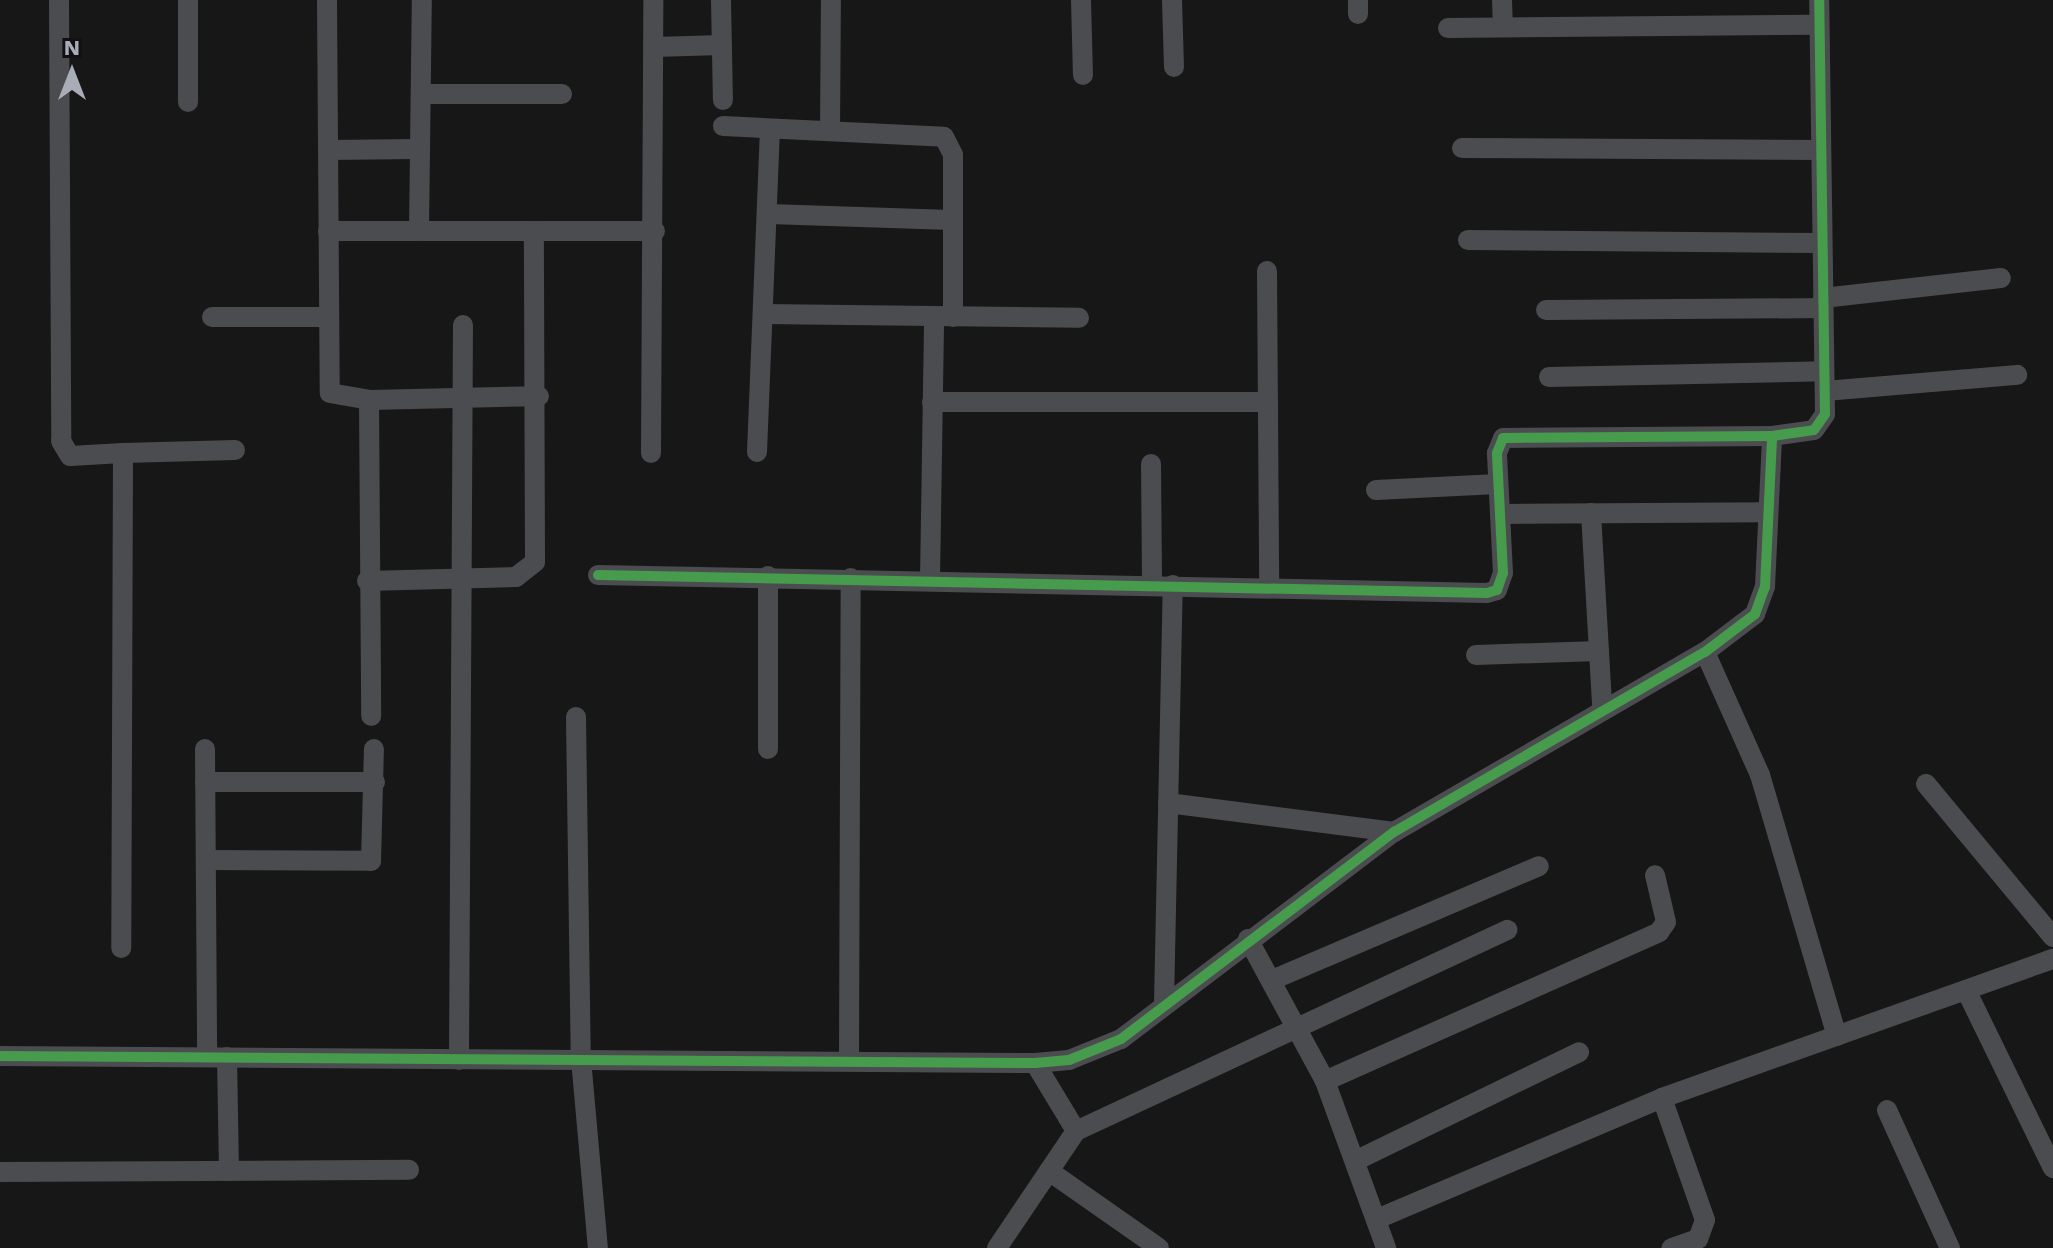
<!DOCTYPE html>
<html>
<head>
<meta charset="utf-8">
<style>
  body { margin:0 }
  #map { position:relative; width:2053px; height:1248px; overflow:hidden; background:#171717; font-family:"Work Sans",sans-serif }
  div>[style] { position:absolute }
  .minor>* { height:20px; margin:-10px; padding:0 10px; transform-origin:10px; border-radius:10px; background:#4b4c50 }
  .cycleway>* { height:10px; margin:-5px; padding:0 5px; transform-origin:5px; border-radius:5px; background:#469c4c }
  span { translate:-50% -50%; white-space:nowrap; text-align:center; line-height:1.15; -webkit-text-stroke:8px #111113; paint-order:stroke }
  .north { position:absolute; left:32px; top:32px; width:80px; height:80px; -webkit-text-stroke:6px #111113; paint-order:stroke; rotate:0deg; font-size:22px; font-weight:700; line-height:32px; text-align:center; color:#a8adb8 }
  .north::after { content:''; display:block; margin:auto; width:28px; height:36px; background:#a8adb8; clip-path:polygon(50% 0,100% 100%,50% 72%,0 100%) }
</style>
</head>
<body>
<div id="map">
  <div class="minor">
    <i style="left:59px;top:0;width:441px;rotate:89.7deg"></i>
    <i style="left:61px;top:441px;width:17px;rotate:59deg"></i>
    <i style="left:70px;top:456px;width:53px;rotate:-3.2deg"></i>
    <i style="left:123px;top:453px;width:495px;rotate:90.2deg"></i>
    <i style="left:188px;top:0;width:102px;rotate:90deg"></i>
    <i style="left:327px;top:0;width:393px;rotate:89.6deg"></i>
    <i style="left:330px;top:393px;width:40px;rotate:10deg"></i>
    <i style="left:369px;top:400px;width:170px;rotate:-1.3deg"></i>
    <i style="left:721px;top:0;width:100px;rotate:88.9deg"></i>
    <i style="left:1081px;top:0;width:75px;rotate:88.5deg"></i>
    <i style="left:1172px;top:0;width:67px;rotate:88.3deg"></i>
    <i style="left:1502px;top:0;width:27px;rotate:88deg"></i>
    <i style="left:1358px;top:14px;width:14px;rotate:-90deg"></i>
    <i style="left:1448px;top:28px;width:371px;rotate:-0.5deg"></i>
    <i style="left:654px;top:47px;width:68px;rotate:-1.7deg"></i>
    <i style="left:421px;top:94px;width:141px"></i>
    <i style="left:723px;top:126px;width:221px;rotate:2.8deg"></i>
    <i style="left:944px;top:137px;width:20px;rotate:63deg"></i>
    <i style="left:953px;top:155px;width:162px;rotate:90deg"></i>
    <i style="left:830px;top:131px;width:131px;rotate:-89.6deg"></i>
    <i style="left:1462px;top:148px;width:359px;rotate:0.3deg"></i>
    <i style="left:328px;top:150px;width:90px;rotate:-0.6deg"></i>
    <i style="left:769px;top:214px;width:182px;rotate:1.9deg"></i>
    <i style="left:328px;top:231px;width:327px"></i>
    <i style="left:419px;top:231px;width:231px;rotate:-89.3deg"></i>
    <i style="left:1468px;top:240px;width:354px;rotate:0.5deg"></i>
    <i style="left:1267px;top:271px;width:316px;rotate:89.6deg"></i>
    <i style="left:1823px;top:298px;width:179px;rotate:-6.4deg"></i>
    <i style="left:1546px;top:310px;width:277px;rotate:-0.4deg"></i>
    <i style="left:763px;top:314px;width:316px;rotate:0.7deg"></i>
    <i style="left:212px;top:317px;width:116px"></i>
    <i style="left:1549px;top:377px;width:275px;rotate:-1.2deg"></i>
    <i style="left:1825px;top:391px;width:193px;rotate:-4.8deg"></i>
    <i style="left:369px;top:400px;width:316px;rotate:89.6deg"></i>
    <i style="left:932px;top:402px;width:336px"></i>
    <i style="left:757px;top:452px;width:323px;rotate:-87.7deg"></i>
    <i style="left:123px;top:453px;width:112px;rotate:-1.5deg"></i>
    <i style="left:651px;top:453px;width:453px;rotate:-89.7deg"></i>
    <i style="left:1151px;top:464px;width:120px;rotate:89.5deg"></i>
    <i style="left:1376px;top:490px;width:122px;rotate:-2.8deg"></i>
    <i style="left:1591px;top:513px;width:193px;rotate:86.7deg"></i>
    <i style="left:1500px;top:514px;width:268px;rotate:-0.4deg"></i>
    <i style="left:598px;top:575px;width:889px;rotate:1.16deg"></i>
    <i style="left:1487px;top:593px;width:10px;rotate:-17deg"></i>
    <i style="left:1497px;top:590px;width:18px;rotate:-71deg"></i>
    <i style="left:1503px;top:573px;width:120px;rotate:-92.9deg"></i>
    <i style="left:1497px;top:453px;width:16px;rotate:-68deg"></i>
    <i style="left:1503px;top:438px;width:269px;rotate:-0.4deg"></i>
    <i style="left:768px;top:576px;width:173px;rotate:90deg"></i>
    <i style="left:930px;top:580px;width:263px;rotate:-89.1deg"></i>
    <i style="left:367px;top:581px;width:149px;rotate:-1.5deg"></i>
    <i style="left:516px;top:577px;width:24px;rotate:-38deg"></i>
    <i style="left:535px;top:562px;width:331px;rotate:-90.2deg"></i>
    <i style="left:1705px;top:652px;width:135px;rotate:65.9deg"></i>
    <i style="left:1760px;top:775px;width:272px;rotate:73.6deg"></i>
    <i style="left:1476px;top:655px;width:123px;rotate:-1.9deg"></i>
    <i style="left:576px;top:717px;width:342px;rotate:89.2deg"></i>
    <i style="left:581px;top:1059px;width:190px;rotate:84.9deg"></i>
    <i style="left:205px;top:749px;width:307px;rotate:89.6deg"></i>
    <i style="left:205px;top:782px;width:170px"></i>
    <i style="left:1926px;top:784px;width:199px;rotate:50.3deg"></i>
    <i style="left:1168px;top:803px;width:228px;rotate:7.3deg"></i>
    <i style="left:206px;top:860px;width:165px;rotate:0.3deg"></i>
    <i style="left:371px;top:861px;width:112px;rotate:-88.5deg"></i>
    <i style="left:1248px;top:939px;width:162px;rotate:61.5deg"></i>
    <i style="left:1325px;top:1081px;width:178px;rotate:69.9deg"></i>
    <i style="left:1272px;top:980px;width:290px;rotate:-23.1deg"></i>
    <i style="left:1966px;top:990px;width:198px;rotate:64deg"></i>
    <i style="left:1164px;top:1004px;width:419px;rotate:-88.8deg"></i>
    <i style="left:0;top:1056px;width:1035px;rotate:0.39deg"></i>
    <i style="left:1035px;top:1063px;width:34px;rotate:-5deg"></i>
    <i style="left:1069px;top:1060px;width:56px;rotate:-22deg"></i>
    <i style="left:1121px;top:1039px;width:343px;rotate:-37.2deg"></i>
    <i style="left:1394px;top:832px;width:359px;rotate:-30.1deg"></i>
    <i style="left:1705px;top:652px;width:63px;rotate:-37.2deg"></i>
    <i style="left:1755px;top:614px;width:29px;rotate:-70deg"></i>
    <i style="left:1765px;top:587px;width:151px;rotate:-87.3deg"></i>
    <i style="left:1772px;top:436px;width:42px;rotate:-8.1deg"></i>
    <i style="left:1814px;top:430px;width:19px;rotate:-55deg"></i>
    <i style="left:1825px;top:414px;width:414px;rotate:-90.8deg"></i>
    <i style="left:227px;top:1057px;width:114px;rotate:89deg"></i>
    <i style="left:849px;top:1059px;width:481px;rotate:-89.8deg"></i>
    <i style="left:459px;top:1060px;width:735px;rotate:-89.69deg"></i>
    <i style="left:1035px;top:1063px;width:79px;rotate:58.9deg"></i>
    <i style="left:1325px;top:1081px;width:366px;rotate:-24deg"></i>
    <i style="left:1659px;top:932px;width:12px;rotate:-55deg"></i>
    <i style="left:1666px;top:922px;width:48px;rotate:-103.2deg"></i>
    <i style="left:1662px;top:1098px;width:129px;rotate:70.6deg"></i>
    <i style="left:1705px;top:1220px;width:20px;rotate:110deg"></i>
    <i style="left:1698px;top:1239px;width:28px;rotate:161deg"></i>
    <i style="left:1887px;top:1110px;width:152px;rotate:65.5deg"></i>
    <i style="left:1355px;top:1161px;width:249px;rotate:-25.9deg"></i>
    <i style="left:1049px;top:1171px;width:134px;rotate:35deg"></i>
    <i style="left:0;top:1172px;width:409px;rotate:-0.3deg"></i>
    <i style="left:1377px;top:1219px;width:310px;rotate:-23deg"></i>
    <i style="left:1662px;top:1098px;width:415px;rotate:-19.6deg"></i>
    <i style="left:997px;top:1248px;width:141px;rotate:-56deg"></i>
    <i style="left:1076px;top:1131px;width:476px;rotate:-25deg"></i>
  </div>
  <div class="cycleway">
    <i style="left:598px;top:575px;width:889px;rotate:1.16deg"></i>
    <i style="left:1487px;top:593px;width:10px;rotate:-17deg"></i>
    <i style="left:1497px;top:590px;width:18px;rotate:-71deg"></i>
    <i style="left:1503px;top:573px;width:120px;rotate:-92.9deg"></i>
    <i style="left:1497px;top:453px;width:16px;rotate:-68deg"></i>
    <i style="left:1503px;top:438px;width:269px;rotate:-0.4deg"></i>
    <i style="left:0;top:1056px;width:1035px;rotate:0.39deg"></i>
    <i style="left:1035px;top:1063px;width:34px;rotate:-5deg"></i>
    <i style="left:1069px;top:1060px;width:56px;rotate:-22deg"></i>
    <i style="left:1121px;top:1039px;width:343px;rotate:-37.2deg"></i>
    <i style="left:1394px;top:832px;width:359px;rotate:-30.1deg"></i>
    <i style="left:1705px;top:652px;width:63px;rotate:-37.2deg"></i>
    <i style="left:1755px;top:614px;width:29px;rotate:-70deg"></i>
    <i style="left:1765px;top:587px;width:151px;rotate:-87.3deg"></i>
    <i style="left:1772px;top:436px;width:42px;rotate:-8.1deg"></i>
    <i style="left:1814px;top:430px;width:19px;rotate:-55deg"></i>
    <i style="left:1825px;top:414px;width:414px;rotate:-90.8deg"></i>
  </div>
  <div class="north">N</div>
</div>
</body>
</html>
